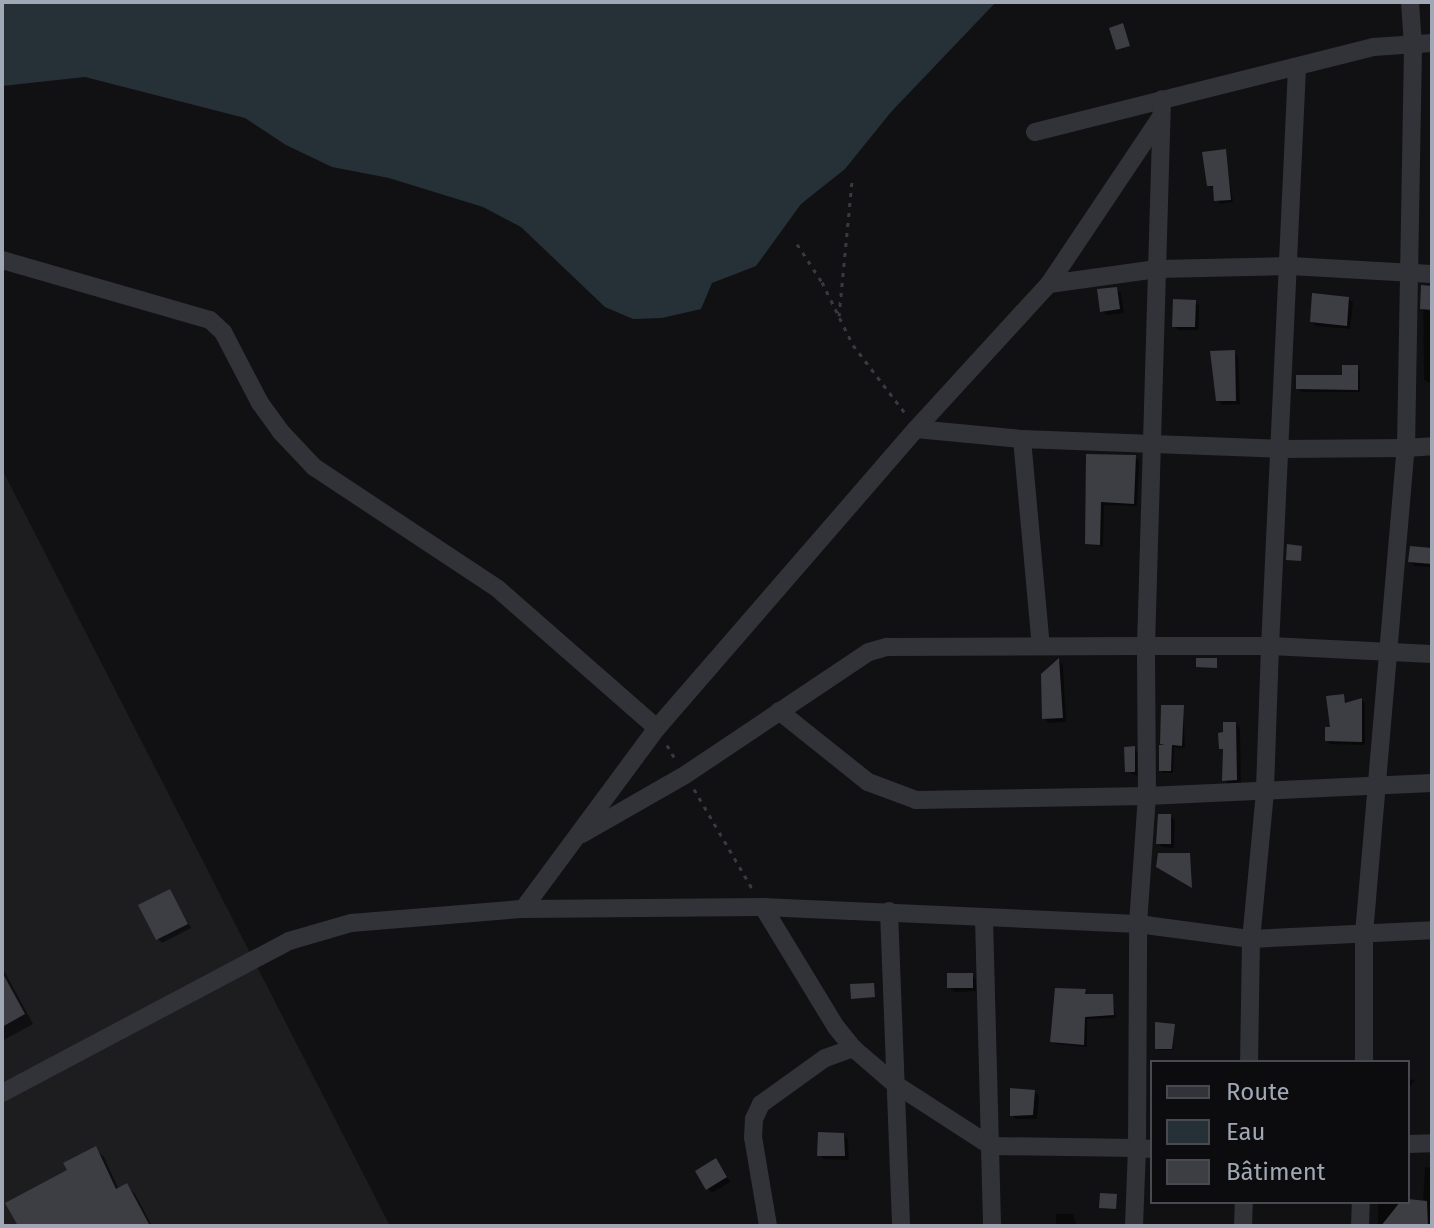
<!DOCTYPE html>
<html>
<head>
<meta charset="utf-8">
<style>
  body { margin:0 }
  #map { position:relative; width:1434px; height:1228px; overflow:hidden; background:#111113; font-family:"Fira Sans",sans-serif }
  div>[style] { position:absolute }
  .built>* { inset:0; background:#1d1d20 }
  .water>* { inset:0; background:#263137 }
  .shadow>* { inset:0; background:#0007 }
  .building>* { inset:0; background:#3d3e43 }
  .path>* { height:3px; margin-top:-1.5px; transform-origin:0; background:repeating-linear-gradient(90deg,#373a3f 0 4px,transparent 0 10px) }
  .street>* { height:18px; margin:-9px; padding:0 9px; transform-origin:9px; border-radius:9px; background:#313338 }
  span { translate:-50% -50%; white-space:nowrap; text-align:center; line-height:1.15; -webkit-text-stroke:6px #0c0c0e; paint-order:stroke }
  .frame { position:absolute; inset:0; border:4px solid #a1a8b5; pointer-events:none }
  .legend { position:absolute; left:1150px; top:1060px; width:260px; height:144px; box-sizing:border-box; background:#0c0c0e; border:2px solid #484a51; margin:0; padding:10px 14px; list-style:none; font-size:24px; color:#a1a8b5 }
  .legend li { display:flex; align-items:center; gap:16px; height:40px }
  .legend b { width:40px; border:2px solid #484a51 }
</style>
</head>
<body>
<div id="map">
  <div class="built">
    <i style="clip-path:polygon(2px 469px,390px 1226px,2px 1226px)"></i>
  </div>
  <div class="water">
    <i style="clip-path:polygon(2px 2px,996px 2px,891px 112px,845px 169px,801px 204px,756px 266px,712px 283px,701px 309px,662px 318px,633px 319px,605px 307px,521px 227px,483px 207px,389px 178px,332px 167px,286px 145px,245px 118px,85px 77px,2px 86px)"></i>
  </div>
  <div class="shadow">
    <i style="clip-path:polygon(1225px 151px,1233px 202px,1220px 204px,1215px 189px,1209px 186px)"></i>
    <i style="clip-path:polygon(1423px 288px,1432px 291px,1432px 384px,1424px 380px)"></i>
    <i style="clip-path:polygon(1116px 289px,1121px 293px,1124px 313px,1107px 315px,1102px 311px)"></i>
    <i style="clip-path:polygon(1348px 299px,1353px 303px,1350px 329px,1316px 326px,1312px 322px)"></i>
    <i style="clip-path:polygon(1195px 302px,1199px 306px,1199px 330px,1178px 330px,1174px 326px)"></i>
    <i style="clip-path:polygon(1234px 352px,1238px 357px,1240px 404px,1222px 405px,1218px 400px)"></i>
    <i style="clip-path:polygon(1357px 367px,1360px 370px,1360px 392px,1302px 392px,1298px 388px,1344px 377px)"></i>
    <i style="clip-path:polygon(1088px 456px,1135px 457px,1139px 461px,1137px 506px,1104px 505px,1103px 547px,1087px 543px)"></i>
    <i style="clip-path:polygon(1432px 550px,1432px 567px,1415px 566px,1410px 561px)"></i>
    <i style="clip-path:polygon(1059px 661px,1063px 665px,1066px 722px,1049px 723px,1044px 718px)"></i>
    <i style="clip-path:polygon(1343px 696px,1347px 704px,1362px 700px,1365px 703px,1365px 745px,1330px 744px,1327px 741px)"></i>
    <i style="clip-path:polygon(1183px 707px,1185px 748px,1174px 747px,1173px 773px,1164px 773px,1161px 771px,1165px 747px,1162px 744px)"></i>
    <i style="clip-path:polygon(1236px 724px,1240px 728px,1241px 784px,1229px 784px,1224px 780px,1225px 752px,1221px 748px)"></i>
    <i style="clip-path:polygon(1134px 748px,1138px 753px,1138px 776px,1126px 771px)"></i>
    <i style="clip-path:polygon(1170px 816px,1175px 821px,1174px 848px,1162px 847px,1158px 843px)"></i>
    <i style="clip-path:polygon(170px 891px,191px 928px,162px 943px,158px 939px)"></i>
    <i style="clip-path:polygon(2px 967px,33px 1024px,2px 1041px)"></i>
    <i style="clip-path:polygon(972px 975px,976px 979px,976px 991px,954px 992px,949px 987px)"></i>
    <i style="clip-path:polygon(1085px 991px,1088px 996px,1112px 996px,1116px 1018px,1087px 1019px,1087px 1047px,1056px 1044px,1052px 1041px)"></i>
    <i style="clip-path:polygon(1174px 1026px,1173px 1050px,1159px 1050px,1157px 1048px)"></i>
    <i style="clip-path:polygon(1408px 1079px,1415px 1080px,1408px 1089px)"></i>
    <i style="clip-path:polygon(1034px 1092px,1039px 1096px,1037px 1119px,1016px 1119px,1012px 1115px)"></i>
    <i style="clip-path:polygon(844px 1135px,848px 1139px,849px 1160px,824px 1159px,819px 1155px)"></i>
    <i style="clip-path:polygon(95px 1149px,104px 1157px,119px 1190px,127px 1186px,135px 1194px,152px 1226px,34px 1226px)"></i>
    <i style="clip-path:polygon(720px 1165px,730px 1182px,712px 1193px,708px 1189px)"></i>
    <i style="clip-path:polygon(1425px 1167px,1432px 1168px,1430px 1226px,1378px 1226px,1378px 1202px,1423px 1203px)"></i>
    <i style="clip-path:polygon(1056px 1214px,1073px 1214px,1077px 1226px,1056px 1226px)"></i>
  </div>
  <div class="building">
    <i style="clip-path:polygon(1123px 23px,1130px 46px,1116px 50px,1109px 28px)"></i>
    <i style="clip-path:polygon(1226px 149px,1231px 200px,1214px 201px,1213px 186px,1207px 186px,1202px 152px)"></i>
    <i style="clip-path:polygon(1421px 285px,1432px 286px,1432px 310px,1420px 309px)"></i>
    <i style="clip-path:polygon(1117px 287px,1120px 309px,1100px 312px,1097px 289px)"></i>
    <i style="clip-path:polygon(1312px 293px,1349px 297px,1347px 326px,1310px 322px)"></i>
    <i style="clip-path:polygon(1173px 299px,1196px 300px,1195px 327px,1172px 327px)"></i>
    <i style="clip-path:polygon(1235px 350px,1236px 401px,1216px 401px,1210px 351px)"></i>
    <i style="clip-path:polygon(1342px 365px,1358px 365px,1358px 390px,1296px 389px,1296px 375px,1342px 375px)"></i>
    <i style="clip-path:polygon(1086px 454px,1136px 455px,1134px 504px,1101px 502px,1100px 545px,1085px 544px)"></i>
    <i style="clip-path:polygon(1287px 544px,1302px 546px,1301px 561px,1286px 560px)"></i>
    <i style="clip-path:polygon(1410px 546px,1432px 548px,1432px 564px,1408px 562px)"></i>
    <i style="clip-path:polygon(1059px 658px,1063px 718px,1042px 719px,1041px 674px)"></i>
    <i style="clip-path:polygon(1196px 658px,1217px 658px,1217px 668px,1196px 667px)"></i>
    <i style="clip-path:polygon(1344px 694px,1345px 703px,1362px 698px,1362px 742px,1325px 741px,1325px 727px,1330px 727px,1326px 696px)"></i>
    <i style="clip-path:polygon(1161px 705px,1184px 705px,1182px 746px,1172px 745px,1171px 771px,1159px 771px,1159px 745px,1165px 745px,1160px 744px)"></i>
    <i style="clip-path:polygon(1223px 722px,1236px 722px,1237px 780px,1222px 781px,1223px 749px,1219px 749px,1218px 733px,1223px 732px)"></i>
    <i style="clip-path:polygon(1135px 746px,1135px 772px,1125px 772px,1124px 747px)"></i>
    <i style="clip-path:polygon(1158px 814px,1171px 814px,1171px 844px,1156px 844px)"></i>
    <i style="clip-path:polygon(1158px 853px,1190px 853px,1192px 888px,1156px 867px)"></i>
    <i style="clip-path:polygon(170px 889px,188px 924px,156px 940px,138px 905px)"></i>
    <i style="clip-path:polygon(2px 972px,25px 1014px,2px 1027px)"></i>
    <i style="clip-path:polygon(947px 973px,973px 973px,973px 988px,947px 988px)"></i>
    <i style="clip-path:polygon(874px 983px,875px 997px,851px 999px,850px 984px)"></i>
    <i style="clip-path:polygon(1055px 988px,1086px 989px,1085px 994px,1113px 994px,1114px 1015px,1085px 1017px,1084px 1045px,1050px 1042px)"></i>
    <i style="clip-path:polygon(1155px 1022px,1175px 1024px,1172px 1049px,1155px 1049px)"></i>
    <i style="clip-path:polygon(1010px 1088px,1035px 1090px,1033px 1115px,1010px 1116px)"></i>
    <i style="clip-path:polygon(818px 1132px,844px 1133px,845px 1156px,817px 1156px)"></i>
    <i style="clip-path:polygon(96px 1146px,116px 1189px,127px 1183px,150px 1226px,18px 1226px,5px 1203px,67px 1170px,63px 1163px)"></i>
    <i style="clip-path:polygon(716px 1158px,727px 1177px,706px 1190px,695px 1171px)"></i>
    <i style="clip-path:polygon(1100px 1193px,1117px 1194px,1116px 1209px,1099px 1208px)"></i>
    <i style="clip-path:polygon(1408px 1199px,1427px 1201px,1428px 1226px,1381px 1226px,1400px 1202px,1408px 1202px)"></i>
  </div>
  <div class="path">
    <i style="left:797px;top:244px;width:45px;rotate:56.7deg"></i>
    <i style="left:822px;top:282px;width:70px;rotate:63.8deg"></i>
    <i style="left:853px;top:345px;width:86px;rotate:52.6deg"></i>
    <i style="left:839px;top:316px;width:135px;rotate:-84.5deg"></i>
    <i style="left:667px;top:745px;width:16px;rotate:60deg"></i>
    <i style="left:694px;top:789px;width:117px;rotate:59.7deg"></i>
  </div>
  <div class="street">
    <i style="left:1297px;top:68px;width:579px;rotate:92.67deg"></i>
    <i style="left:1270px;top:646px;width:162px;rotate:2.8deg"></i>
    <i style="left:1035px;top:132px;width:349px;rotate:-14.1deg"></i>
    <i style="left:1373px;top:47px;width:59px;rotate:-3.9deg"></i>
    <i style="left:2px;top:260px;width:216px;rotate:16.1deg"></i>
    <i style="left:210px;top:320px;width:18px;rotate:43deg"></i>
    <i style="left:223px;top:332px;width:80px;rotate:62.5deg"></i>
    <i style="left:260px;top:403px;width:34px;rotate:54deg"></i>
    <i style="left:280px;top:431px;width:50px;rotate:46.6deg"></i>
    <i style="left:314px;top:467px;width:221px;rotate:33.5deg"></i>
    <i style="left:498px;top:589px;width:211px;rotate:41.2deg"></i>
    <i style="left:1049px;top:284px;width:201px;rotate:-56.2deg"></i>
    <i style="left:916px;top:429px;width:106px;rotate:5.4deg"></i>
    <i style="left:1022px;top:439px;width:258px;rotate:2.2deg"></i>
    <i style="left:1280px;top:449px;width:126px;rotate:-0.5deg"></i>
    <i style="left:1406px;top:448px;width:402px;rotate:-89deg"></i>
    <i style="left:1413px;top:46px;width:44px;rotate:-93.9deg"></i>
    <i style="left:1022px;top:439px;width:208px;rotate:84.8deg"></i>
    <i style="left:779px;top:711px;width:114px;rotate:38.6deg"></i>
    <i style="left:868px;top:782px;width:51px;rotate:20.6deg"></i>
    <i style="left:916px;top:800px;width:231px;rotate:-1deg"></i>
    <i style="left:1147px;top:796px;width:285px;rotate:-2.6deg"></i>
    <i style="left:582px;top:834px;width:119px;rotate:-29.8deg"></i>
    <i style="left:685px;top:775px;width:221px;rotate:-33.8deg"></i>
    <i style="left:869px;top:652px;width:19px;rotate:-16deg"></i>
    <i style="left:887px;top:647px;width:259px;rotate:-0.2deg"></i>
    <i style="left:1146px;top:646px;width:547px;rotate:-88.32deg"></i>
    <i style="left:763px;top:907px;width:140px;rotate:58.7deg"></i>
    <i style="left:836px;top:1027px;width:27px;rotate:51deg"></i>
    <i style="left:853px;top:1048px;width:30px;rotate:160deg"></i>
    <i style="left:825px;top:1058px;width:79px;rotate:144.3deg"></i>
    <i style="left:761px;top:1104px;width:17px;rotate:115deg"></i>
    <i style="left:754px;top:1119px;width:18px;rotate:93deg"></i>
    <i style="left:753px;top:1137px;width:90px;rotate:80.4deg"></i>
    <i style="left:523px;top:909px;width:225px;rotate:-53.5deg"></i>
    <i style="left:657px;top:728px;width:396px;rotate:-49.1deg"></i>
    <i style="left:916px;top:429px;width:197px;rotate:-47.5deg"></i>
    <i style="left:1049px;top:284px;width:109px;rotate:-7.9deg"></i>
    <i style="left:1157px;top:269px;width:133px;rotate:-1.3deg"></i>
    <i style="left:1290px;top:266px;width:142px;rotate:3.2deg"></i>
    <i style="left:889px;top:911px;width:315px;rotate:87.8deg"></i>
    <i style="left:984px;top:918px;width:308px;rotate:88.5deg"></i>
    <i style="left:853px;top:1048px;width:55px;rotate:40.6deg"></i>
    <i style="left:895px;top:1084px;width:114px;rotate:32.9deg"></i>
    <i style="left:991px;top:1146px;width:146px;rotate:0.8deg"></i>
    <i style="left:1137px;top:1148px;width:78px;rotate:92.2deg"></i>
    <i style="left:1364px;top:1062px;width:128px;rotate:-90deg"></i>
    <i style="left:1364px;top:934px;width:488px;rotate:-85.1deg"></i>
    <i style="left:1406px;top:448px;width:26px;rotate:-4deg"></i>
    <i style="left:2px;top:1093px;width:325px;rotate:-27.9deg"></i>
    <i style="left:289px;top:941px;width:65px;rotate:-16.2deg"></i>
    <i style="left:351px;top:923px;width:173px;rotate:-4.7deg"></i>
    <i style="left:523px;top:909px;width:240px;rotate:-0.5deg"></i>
    <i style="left:763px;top:907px;width:375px;rotate:2.6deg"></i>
    <i style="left:1138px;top:924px;width:114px;rotate:7.6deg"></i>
    <i style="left:1251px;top:939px;width:181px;rotate:-2.8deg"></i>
    <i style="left:1408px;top:1144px;width:24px;rotate:-2deg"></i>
    <i style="left:1152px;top:1149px;width:15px;rotate:-176deg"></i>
    <i style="left:1137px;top:1148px;width:224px;rotate:-89.7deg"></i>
    <i style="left:1138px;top:924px;width:128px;rotate:-86deg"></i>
    <i style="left:1147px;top:796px;width:150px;rotate:-90.4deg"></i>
    <i style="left:1146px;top:646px;width:124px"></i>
    <i style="left:1270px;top:646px;width:146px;rotate:92deg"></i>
    <i style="left:1265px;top:792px;width:148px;rotate:95.4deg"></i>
    <i style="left:1251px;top:939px;width:123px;rotate:90.9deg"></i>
    <i style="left:1243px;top:1226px;width:24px;rotate:-88deg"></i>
    <i style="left:1360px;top:1226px;width:24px;rotate:-88deg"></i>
  </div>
  <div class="frame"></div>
  <ul class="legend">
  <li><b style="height:10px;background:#313338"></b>Route</li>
  <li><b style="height:22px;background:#263137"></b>Eau</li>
  <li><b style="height:22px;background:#3d3e43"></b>Bâtiment</li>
  </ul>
</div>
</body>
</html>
